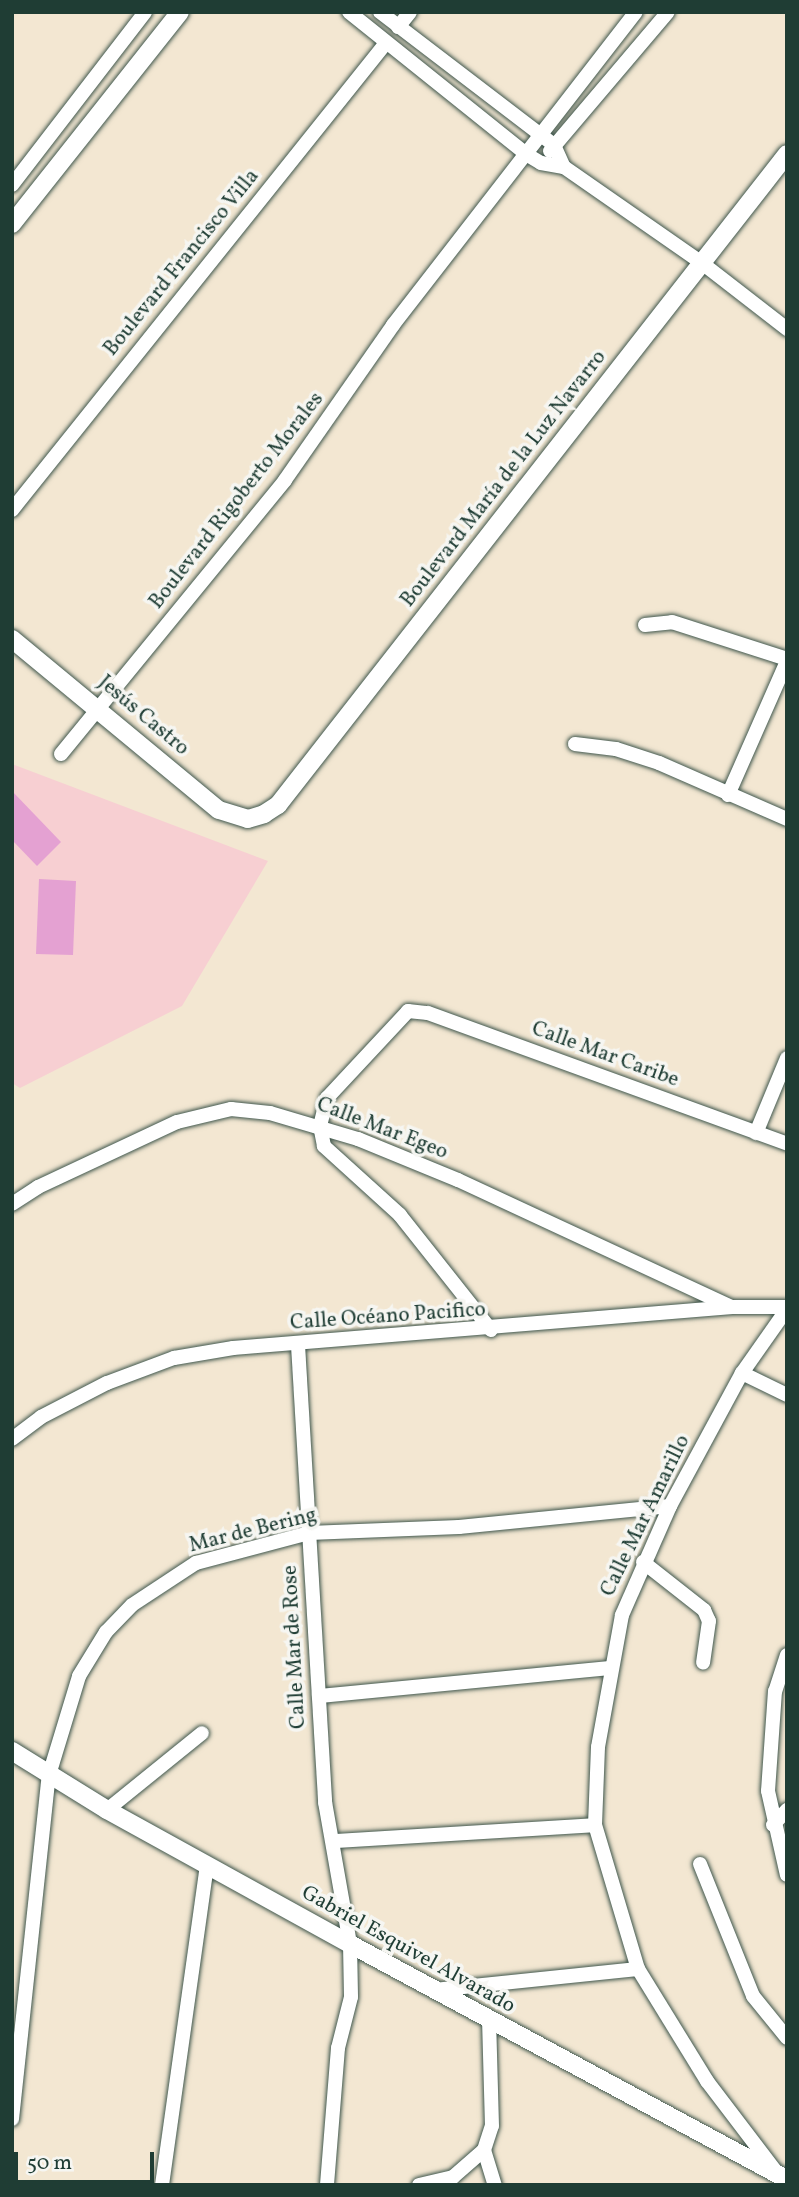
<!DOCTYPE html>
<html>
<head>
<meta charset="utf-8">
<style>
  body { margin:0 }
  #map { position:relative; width:799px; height:2197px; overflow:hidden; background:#f3e7d2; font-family:Vollkorn,serif }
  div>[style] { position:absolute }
  .built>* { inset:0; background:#f7cfd2 }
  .building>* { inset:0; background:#e4a1d2 }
  .roads { filter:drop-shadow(0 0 2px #3f564c) drop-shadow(0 0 2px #3f564c) }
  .minor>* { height:14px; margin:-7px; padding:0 7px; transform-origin:7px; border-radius:7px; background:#fff }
  .tertiary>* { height:18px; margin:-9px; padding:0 9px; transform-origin:9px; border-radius:9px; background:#fff }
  span { translate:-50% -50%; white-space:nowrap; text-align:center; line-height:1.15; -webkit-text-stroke:7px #f6f6f2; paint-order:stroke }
  .street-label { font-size:21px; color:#1f3d34 }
  .frame { position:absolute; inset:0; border:14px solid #1f3d34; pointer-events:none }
  .scale { position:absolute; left:14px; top:2152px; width:140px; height:32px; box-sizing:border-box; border:4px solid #1f3d34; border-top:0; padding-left:9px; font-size:21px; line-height:24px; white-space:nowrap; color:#1f3d34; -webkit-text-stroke:5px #f6f6f2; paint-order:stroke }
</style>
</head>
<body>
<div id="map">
  <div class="built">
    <i style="clip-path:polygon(12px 764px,268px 861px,182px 1006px,20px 1088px,12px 1083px)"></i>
  </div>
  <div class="building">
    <i style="clip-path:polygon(12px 791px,61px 842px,37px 866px,12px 840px)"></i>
    <i style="clip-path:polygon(39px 879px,76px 881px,73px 955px,36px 954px)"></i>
  </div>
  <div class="roads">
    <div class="minor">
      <i style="left:349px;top:12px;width:227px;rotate:38.7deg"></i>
      <i style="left:526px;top:154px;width:17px;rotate:31deg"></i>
      <i style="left:541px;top:163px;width:23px;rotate:10deg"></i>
      <i style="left:564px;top:167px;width:168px;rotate:34.8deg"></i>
      <i style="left:702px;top:263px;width:108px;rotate:37.8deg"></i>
      <i style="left:380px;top:12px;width:219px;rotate:37.4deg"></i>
      <i style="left:554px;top:145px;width:24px;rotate:66deg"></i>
      <i style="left:398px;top:27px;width:19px;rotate:-51deg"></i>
      <i style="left:550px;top:151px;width:182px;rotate:-49.7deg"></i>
      <i style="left:12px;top:185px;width:218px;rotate:-52.4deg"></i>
      <i style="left:12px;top:510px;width:598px;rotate:-51.31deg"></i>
      <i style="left:645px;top:625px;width:27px;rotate:-6deg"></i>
      <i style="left:672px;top:622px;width:121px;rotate:17.8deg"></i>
      <i style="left:575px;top:744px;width:41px;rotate:7deg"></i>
      <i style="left:616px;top:749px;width:45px;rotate:18deg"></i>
      <i style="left:659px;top:763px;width:140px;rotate:23.6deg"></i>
      <i style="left:61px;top:754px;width:354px;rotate:-50.7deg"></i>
      <i style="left:285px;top:480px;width:189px;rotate:-55.1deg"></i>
      <i style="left:393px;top:325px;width:396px;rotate:-52.2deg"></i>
      <i style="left:728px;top:795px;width:146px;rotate:-66.2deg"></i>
      <i style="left:756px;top:1133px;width:81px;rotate:-67.5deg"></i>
      <i style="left:12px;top:1204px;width:31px;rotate:-33deg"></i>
      <i style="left:38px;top:1187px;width:153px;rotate:-25.1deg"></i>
      <i style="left:177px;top:1122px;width:56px;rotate:-13.5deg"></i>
      <i style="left:231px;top:1109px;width:39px;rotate:6deg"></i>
      <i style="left:270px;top:1113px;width:92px;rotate:16.5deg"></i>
      <i style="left:358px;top:1139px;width:108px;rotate:22.3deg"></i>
      <i style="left:458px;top:1180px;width:300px;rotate:24.9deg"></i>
      <i style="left:491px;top:1330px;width:147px;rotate:-128.4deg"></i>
      <i style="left:400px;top:1215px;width:103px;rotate:-137.8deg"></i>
      <i style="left:324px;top:1146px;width:20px;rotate:-101deg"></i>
      <i style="left:320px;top:1126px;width:29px;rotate:-76deg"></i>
      <i style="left:327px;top:1098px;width:119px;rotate:-47deg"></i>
      <i style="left:408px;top:1011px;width:20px;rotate:6deg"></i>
      <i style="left:428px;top:1013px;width:382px;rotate:20deg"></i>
      <i style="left:298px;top:1345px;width:458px;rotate:86.6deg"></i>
      <i style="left:325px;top:1802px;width:144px;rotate:80deg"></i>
      <i style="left:350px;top:1944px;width:53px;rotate:88.9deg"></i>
      <i style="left:351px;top:1997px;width:53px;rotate:104.3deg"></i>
      <i style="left:338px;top:2048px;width:137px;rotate:94.6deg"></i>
      <i style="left:742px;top:1373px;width:50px;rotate:26.1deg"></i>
      <i style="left:12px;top:1439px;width:36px;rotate:-37deg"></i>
      <i style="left:41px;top:1417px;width:74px;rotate:-27.3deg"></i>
      <i style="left:107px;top:1383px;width:72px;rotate:-20.5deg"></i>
      <i style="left:174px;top:1358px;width:60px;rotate:-9.6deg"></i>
      <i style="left:233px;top:1348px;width:501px;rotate:-4.7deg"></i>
      <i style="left:732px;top:1307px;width:55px"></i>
      <i style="left:643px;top:1562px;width:78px;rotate:38.2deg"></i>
      <i style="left:704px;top:1610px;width:12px;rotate:66deg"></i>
      <i style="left:709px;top:1621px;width:42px;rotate:98.1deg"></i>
      <i style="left:787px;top:1655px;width:38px;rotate:108deg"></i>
      <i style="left:775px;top:1691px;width:100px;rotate:94deg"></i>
      <i style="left:768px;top:1791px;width:86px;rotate:77.3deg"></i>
      <i style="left:319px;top:1696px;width:293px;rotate:-5.5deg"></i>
      <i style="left:107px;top:1810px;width:122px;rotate:-39deg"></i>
      <i style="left:773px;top:1825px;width:21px;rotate:-47deg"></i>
      <i style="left:335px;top:1841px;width:260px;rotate:-3.5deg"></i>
      <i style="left:700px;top:1864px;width:142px;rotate:68.1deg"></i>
      <i style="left:753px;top:1996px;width:54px;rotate:51deg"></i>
      <i style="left:434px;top:1990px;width:205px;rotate:-5.9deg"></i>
      <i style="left:12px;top:2119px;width:346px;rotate:-83.9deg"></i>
      <i style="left:49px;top:1775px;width:103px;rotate:-73.1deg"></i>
      <i style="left:79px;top:1676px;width:52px;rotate:-58.5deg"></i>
      <i style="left:106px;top:1632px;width:37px;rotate:-46deg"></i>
      <i style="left:132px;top:1605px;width:77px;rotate:-33.3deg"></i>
      <i style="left:196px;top:1563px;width:117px;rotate:-14.9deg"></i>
      <i style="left:309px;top:1533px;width:150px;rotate:-2.3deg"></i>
      <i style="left:459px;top:1527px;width:212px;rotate:-5.7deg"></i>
      <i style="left:484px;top:2150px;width:37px;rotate:73deg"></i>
      <i style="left:777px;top:2173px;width:116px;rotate:-127.3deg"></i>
      <i style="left:707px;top:2081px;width:132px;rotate:-121.6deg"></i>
      <i style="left:638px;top:1969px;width:150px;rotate:-106.6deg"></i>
      <i style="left:595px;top:1825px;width:78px;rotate:-87.8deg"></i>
      <i style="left:598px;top:1747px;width:134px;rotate:-79.7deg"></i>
      <i style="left:622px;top:1615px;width:119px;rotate:-66.2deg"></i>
      <i style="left:670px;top:1506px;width:151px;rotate:-61.6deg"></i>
      <i style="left:742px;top:1373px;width:78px;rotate:-54.9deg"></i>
      <i style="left:162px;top:2185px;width:323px;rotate:-82deg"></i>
      <i style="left:419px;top:2185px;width:35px;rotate:-13deg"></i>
      <i style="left:453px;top:2177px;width:41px;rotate:-41.1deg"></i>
      <i style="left:484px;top:2150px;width:25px;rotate:-72deg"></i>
      <i style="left:492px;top:2126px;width:105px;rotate:-91.6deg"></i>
    </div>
    <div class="tertiary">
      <i style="left:12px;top:224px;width:270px;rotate:-51.6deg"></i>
      <i style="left:12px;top:639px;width:268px;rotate:39.6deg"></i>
      <i style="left:219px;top:810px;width:30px;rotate:17deg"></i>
      <i style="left:248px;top:819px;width:17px;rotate:-17deg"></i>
      <i style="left:264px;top:814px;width:17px;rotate:-33deg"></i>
      <i style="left:278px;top:805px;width:826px;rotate:-51.98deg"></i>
      <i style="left:12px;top:1751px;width:112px;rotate:31.8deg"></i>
      <i style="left:107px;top:1810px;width:277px;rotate:28.9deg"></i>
      <i style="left:350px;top:1944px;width:496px;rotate:28.3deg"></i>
    </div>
  </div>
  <div class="street-label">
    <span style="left:182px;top:263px;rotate:-51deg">Boulevard Francisco Villa</span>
    <span style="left:504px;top:479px;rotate:-52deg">Boulevard María de la Luz Navarro</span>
    <span style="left:237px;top:501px;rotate:-52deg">Boulevard Rigoberto Morales</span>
    <span style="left:143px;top:716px;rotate:40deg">Jesús Castro</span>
    <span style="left:605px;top:1055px;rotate:20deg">Calle Mar Caribe</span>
    <span style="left:382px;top:1129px;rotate:21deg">Calle Mar Egeo</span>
    <span style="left:388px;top:1317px;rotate:-4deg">Calle Océano Pacifico</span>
    <span style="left:646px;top:1516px;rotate:-64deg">Calle Mar Amarillo</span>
    <span style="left:253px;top:1531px;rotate:-14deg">Mar de Bering</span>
    <span style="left:295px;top:1647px;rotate:-93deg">Calle Mar de Rose</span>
    <span style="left:408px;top:1950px;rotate:29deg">Gabriel Esquivel Alvarado</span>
  </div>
  <div class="frame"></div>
  <div class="scale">50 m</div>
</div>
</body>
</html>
